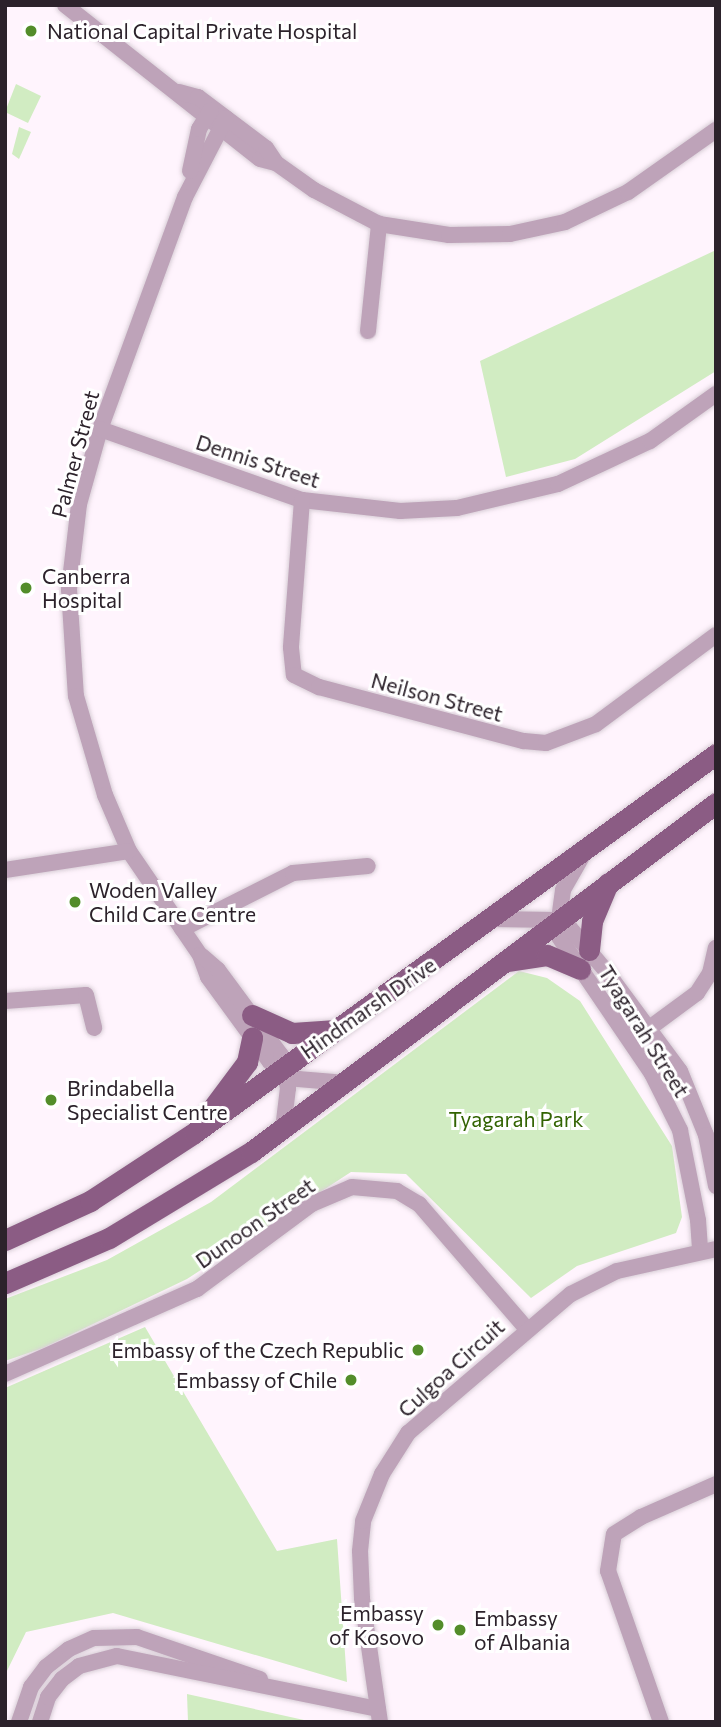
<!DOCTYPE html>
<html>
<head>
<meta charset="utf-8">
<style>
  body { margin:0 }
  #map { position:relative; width:721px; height:1727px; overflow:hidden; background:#fff4fd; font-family:Commissioner,sans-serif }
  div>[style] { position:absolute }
  .green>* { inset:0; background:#d1ecc2 }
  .roads { filter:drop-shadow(0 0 2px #d9ced7) drop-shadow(0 0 2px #d9ced7) }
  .minor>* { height:16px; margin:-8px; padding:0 8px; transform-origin:8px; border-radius:8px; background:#bea3b9 }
  .major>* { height:21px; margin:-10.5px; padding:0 10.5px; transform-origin:10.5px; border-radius:10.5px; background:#8b5c84 }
  .dots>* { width:19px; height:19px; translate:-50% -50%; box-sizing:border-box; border:4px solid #fff; border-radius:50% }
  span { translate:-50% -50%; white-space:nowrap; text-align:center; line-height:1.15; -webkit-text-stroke:6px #fff; paint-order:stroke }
  .poi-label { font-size:21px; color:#2c222b }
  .left { translate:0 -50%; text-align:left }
  .right { translate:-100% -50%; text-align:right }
  .street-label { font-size:21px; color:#2c222b }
  .park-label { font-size:21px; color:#326302 }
  .frame { position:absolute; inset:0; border:7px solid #2c222b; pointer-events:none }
</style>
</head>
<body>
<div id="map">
  <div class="green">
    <i style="clip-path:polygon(16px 84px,41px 96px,28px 123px,5px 112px)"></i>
    <i style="clip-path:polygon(19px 127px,31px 132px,19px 159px,12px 154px)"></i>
    <i style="clip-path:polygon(716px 250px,716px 371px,575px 459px,506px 477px,480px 361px)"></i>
    <i style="clip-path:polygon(519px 971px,547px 978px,580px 1001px,672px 1146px,682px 1217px,676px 1233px,577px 1266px,531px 1298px,406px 1174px,351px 1172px,187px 1279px,43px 1348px,5px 1361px,5px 1299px,107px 1260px,211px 1202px)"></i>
    <i style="clip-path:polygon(145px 1327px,277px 1551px,337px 1539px,347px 1682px,113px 1613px,26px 1632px,5px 1675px,5px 1388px)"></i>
    <i style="clip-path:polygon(187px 1694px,313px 1722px,188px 1722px)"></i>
  </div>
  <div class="roads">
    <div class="minor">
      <i style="left:65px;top:5px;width:248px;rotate:38.3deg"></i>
      <i style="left:260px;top:159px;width:16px;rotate:14deg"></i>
      <i style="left:276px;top:163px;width:47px;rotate:35.4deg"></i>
      <i style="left:314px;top:190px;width:73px;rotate:27.6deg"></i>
      <i style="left:379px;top:224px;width:71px;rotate:8.9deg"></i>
      <i style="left:449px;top:235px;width:61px;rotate:-0.9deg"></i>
      <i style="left:510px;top:234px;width:56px;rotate:-12.3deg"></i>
      <i style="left:565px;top:222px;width:70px;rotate:-25.5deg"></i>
      <i style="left:628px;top:192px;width:108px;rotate:-35.2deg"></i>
      <i style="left:179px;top:92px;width:20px;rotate:15deg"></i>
      <i style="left:198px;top:97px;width:85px;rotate:36.9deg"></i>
      <i style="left:266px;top:148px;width:18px;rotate:56deg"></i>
      <i style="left:226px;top:118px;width:89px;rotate:117.4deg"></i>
      <i style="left:185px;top:197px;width:247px;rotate:110.1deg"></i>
      <i style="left:100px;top:429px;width:78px;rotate:105.6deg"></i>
      <i style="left:79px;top:504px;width:86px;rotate:96.7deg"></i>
      <i style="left:69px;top:589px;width:107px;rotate:86.3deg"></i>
      <i style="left:76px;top:696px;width:103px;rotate:73.7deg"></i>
      <i style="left:105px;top:795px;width:61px;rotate:66.8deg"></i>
      <i style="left:129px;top:851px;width:126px;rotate:55.7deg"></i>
      <i style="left:200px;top:955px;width:23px;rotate:70deg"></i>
      <i style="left:208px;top:977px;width:105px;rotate:53.9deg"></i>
      <i style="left:270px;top:1062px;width:33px;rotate:31deg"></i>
      <i style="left:298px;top:1079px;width:48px;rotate:4.8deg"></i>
      <i style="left:190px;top:171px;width:43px;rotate:-77.9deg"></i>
      <i style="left:199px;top:129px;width:22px;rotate:-58deg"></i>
      <i style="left:368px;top:331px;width:108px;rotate:-84.1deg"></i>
      <i style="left:100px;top:429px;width:214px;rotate:19.4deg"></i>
      <i style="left:302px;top:500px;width:99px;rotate:6.4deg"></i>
      <i style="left:400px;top:511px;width:57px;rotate:-3deg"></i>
      <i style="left:457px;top:508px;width:104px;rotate:-13.4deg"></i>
      <i style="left:558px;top:484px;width:102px;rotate:-25.1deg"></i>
      <i style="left:650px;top:441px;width:81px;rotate:-35.5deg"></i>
      <i style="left:302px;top:500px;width:148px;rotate:94.3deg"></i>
      <i style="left:291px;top:648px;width:27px;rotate:84deg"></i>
      <i style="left:294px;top:675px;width:28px;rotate:26deg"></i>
      <i style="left:319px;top:687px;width:212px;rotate:14.8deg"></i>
      <i style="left:524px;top:741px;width:22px;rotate:5deg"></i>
      <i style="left:546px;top:743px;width:53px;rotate:-20.8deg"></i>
      <i style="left:596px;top:724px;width:149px;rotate:-36.6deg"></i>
      <i style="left:584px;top:853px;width:43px;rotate:119.6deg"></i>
      <i style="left:563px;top:890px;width:44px;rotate:97.8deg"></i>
      <i style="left:557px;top:934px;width:169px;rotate:55.8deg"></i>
      <i style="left:652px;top:1074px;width:63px;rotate:63.4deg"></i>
      <i style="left:680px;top:1130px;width:92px;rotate:78.7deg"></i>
      <i style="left:698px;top:1220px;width:31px;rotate:86deg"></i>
      <i style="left:5px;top:870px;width:125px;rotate:-8.7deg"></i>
      <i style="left:492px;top:919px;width:64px;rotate:0.9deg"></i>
      <i style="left:556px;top:920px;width:15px;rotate:28deg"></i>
      <i style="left:569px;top:927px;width:57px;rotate:49.9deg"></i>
      <i style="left:606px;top:971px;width:124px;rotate:53.5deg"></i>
      <i style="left:680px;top:1071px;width:69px;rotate:67.9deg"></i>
      <i style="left:706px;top:1135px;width:52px;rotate:78.9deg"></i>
      <i style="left:182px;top:929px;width:124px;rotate:-26.8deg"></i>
      <i style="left:293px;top:873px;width:75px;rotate:-5.3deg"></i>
      <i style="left:202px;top:956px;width:21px;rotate:41deg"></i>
      <i style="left:218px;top:970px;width:106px;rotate:53.5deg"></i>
      <i style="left:281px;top:1055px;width:34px;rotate:78deg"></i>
      <i style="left:288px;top:1088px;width:41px;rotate:97deg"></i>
      <i style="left:5px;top:1001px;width:81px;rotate:-4.2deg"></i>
      <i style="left:86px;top:995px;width:34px;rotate:76deg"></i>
      <i style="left:640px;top:1035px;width:71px;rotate:-36.4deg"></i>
      <i style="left:697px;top:993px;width:24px;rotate:-57deg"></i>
      <i style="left:710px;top:973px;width:26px;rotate:-77deg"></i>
      <i style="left:5px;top:1374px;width:210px;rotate:-23.9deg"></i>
      <i style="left:197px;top:1289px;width:143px;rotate:-36.5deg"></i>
      <i style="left:312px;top:1204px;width:43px;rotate:-23deg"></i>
      <i style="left:352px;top:1187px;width:45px;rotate:5.1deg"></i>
      <i style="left:397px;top:1191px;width:26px;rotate:31deg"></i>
      <i style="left:419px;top:1204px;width:165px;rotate:49.2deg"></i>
      <i style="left:19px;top:1722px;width:37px;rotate:-71deg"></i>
      <i style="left:31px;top:1687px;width:25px;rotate:-53deg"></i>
      <i style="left:46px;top:1667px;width:29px;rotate:-38deg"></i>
      <i style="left:69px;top:1649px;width:27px;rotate:-24deg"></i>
      <i style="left:94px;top:1638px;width:43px;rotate:-1.3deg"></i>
      <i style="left:137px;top:1637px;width:130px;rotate:18.9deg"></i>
      <i style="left:40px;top:1722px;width:26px;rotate:-72deg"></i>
      <i style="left:48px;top:1697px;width:23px;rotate:-52deg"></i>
      <i style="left:62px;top:1679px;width:21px;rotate:-37deg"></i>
      <i style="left:79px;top:1666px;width:39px;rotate:-15deg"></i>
      <i style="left:117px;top:1656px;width:266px;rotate:11.5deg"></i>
      <i style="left:380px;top:1722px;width:125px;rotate:-98.3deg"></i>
      <i style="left:362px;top:1598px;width:47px;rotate:-92.4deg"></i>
      <i style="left:360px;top:1551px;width:30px;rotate:-84deg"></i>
      <i style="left:363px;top:1521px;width:51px;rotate:-68deg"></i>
      <i style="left:382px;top:1474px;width:49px;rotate:-57.6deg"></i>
      <i style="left:408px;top:1433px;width:214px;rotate:-40.5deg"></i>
      <i style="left:571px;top:1294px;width:51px;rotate:-26.6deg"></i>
      <i style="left:617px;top:1271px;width:101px;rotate:-12.5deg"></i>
      <i style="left:661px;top:1722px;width:160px;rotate:-109.3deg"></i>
      <i style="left:608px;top:1571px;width:37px;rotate:-81deg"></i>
      <i style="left:614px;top:1534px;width:32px;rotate:-32deg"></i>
      <i style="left:641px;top:1517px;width:82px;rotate:-23.7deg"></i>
    </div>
    <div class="major">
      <i style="left:589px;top:950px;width:29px;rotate:-84deg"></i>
      <i style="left:592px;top:921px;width:41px;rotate:-67.2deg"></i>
      <i style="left:507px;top:961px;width:40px;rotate:-8.5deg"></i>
      <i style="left:547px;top:955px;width:36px;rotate:23deg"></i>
      <i style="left:252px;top:1015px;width:44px;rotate:24.2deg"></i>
      <i style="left:292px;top:1033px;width:44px;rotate:-3.9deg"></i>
      <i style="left:206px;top:1117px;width:69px;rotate:-53.3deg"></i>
      <i style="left:247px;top:1062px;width:25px;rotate:-78deg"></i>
      <i style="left:5px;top:1240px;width:94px;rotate:-24.6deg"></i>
      <i style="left:90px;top:1201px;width:124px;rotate:-33.2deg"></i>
      <i style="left:194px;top:1133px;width:645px;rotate:-35.98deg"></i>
      <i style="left:5px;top:1283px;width:113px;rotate:-23.4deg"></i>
      <i style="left:109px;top:1238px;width:166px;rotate:-31.2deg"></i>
      <i style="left:251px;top:1152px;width:581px;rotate:-36.89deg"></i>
    </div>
  </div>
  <div class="dots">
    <i style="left:31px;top:31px;background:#538d2a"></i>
    <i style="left:26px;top:588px;background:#538d2a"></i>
    <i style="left:75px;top:902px;background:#538d2a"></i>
    <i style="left:51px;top:1100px;background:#538d2a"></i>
    <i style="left:418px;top:1350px;background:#538d2a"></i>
    <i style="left:351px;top:1380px;background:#538d2a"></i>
    <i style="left:438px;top:1625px;background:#538d2a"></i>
    <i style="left:460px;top:1630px;background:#538d2a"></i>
  </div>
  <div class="poi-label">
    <span class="left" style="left:47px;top:31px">National Capital Private Hospital</span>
    <span class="left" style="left:42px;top:588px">Canberra<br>Hospital</span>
    <span class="left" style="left:89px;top:902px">Woden Valley<br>Child Care Centre</span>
    <span class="left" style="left:67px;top:1100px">Brindabella<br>Specialist Centre</span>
    <span class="right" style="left:404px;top:1350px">Embassy of the Czech Republic</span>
    <span class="right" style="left:337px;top:1380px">Embassy of Chile</span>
    <span class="right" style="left:424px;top:1625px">Embassy<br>of Kosovo</span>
    <span class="left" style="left:474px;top:1630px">Embassy<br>of Albania</span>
  </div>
  <div class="street-label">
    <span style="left:75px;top:454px;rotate:-75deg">Palmer Street</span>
    <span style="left:258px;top:461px;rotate:18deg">Dennis Street</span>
    <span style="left:437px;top:697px;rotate:15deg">Neilson Street</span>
    <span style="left:368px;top:1008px;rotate:-35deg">Hindmarsh Drive</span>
    <span style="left:644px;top:1031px;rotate:58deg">Tyagarah Street</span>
    <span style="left:255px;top:1223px;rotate:-35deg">Dunoon Street</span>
    <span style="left:451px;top:1368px;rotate:-42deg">Culgoa Circuit</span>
  </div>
  <div class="park-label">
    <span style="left:516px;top:1119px">Tyagarah Park</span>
  </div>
  <div class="frame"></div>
</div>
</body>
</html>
